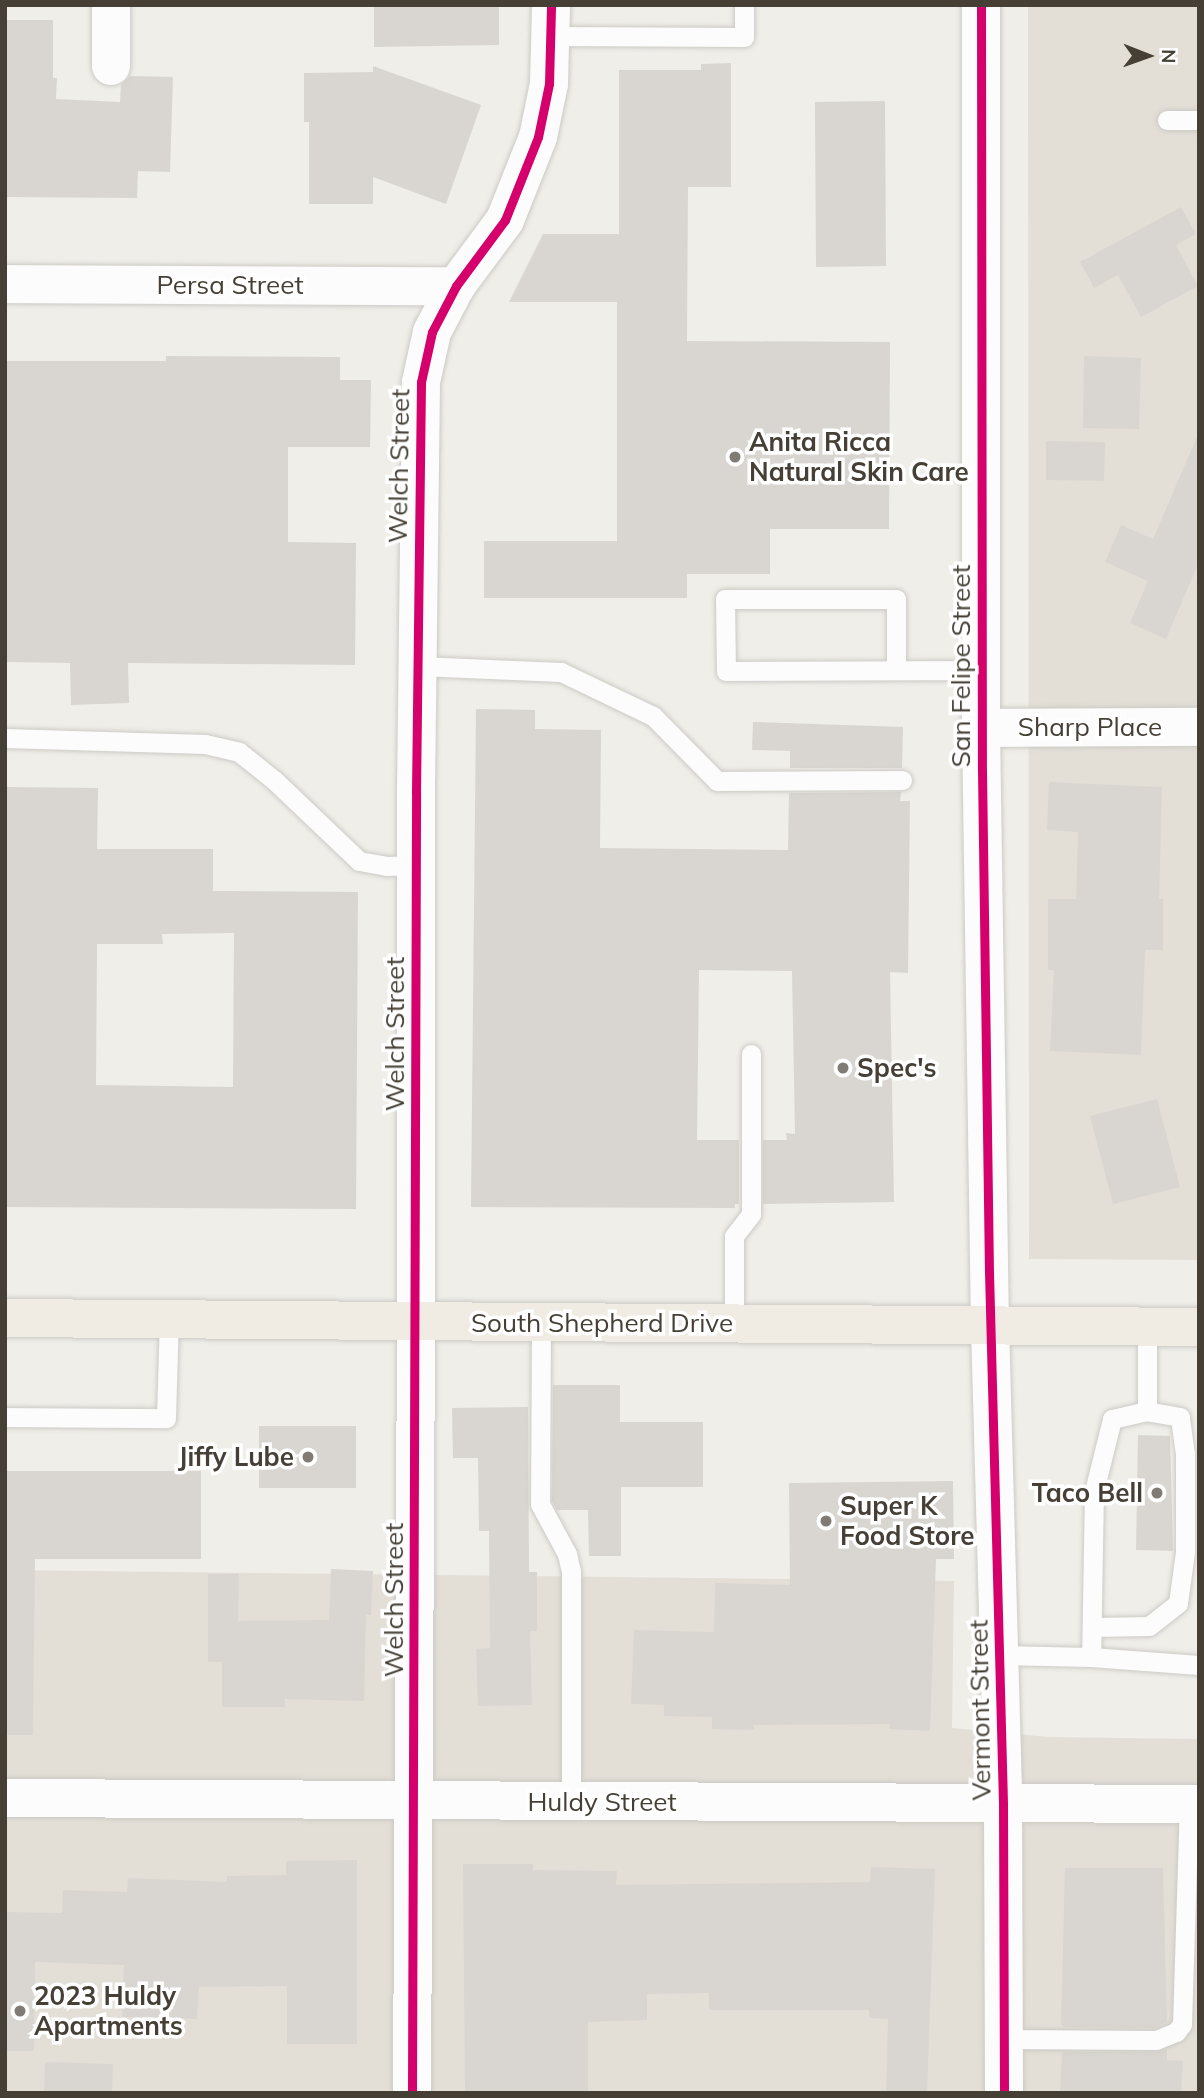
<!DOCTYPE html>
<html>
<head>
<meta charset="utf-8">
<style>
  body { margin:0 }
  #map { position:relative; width:1204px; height:2098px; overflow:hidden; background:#efeee9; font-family:Mulish,sans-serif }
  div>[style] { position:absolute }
  .residential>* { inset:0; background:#e3dfd7 }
  .building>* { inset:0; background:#d9d6d1 }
  .roads { filter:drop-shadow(0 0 2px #cccac5) drop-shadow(0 0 2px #cccac5) }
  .service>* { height:19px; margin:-9.5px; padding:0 9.5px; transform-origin:9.5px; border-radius:9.5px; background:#fdfcfc }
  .minor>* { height:38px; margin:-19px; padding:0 19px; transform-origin:19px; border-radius:19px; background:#fdfcfc }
  .tertiary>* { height:38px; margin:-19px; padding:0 19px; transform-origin:19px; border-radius:19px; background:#fdfcfc }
  .primary>* { height:38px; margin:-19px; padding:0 19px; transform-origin:19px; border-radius:19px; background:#f0ece4 }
  .cycleway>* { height:9px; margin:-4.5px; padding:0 4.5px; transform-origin:4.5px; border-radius:4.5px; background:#d6006c }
  .dots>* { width:19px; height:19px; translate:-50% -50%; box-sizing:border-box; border:4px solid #fff; border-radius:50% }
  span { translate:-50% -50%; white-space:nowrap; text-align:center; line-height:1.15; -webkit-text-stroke:7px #fff; paint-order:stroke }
  .street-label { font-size:26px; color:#453f36 }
  .poi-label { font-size:26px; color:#453f36; font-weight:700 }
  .left { translate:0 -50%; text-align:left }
  .right { translate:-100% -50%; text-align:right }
  .frame { position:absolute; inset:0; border:7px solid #453f36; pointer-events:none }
  .north { position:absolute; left:1113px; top:21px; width:70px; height:70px; -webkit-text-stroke:5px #fff; paint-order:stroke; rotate:91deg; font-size:19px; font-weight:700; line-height:28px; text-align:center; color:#453f36 }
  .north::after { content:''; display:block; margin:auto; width:24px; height:32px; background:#453f36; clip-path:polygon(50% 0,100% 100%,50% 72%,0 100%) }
</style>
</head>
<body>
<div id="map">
  <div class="residential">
    <i style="clip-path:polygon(1028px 5px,1199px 5px,1199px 1260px,1029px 1259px)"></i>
    <i style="clip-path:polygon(5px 1570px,954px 1581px,952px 1728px,1049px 1737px,1199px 1739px,1199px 2093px,5px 2093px)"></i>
  </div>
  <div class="building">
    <i style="clip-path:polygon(374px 5px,499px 5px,499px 45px,374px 47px)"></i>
    <i style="clip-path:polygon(5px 20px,53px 20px,53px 78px,57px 78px,56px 99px,120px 102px,121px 85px,130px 76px,173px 77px,170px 172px,138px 171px,137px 198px,5px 197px)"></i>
    <i style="clip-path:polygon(731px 63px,731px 187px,688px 187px,687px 341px,890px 342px,889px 529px,770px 529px,770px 574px,687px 574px,687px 598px,484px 598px,484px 541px,617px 541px,617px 302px,509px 302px,543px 234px,619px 234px,619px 70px,701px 70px,701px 64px)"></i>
    <i style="clip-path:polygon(373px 66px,481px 105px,446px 204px,373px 177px,373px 204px,309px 204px,309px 122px,304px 122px,304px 73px,373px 72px)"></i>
    <i style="clip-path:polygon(885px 101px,886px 266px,816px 267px,815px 102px)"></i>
    <i style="clip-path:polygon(1181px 207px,1196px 234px,1176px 245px,1198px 286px,1141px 317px,1118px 275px,1094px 288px,1080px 262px)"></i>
    <i style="clip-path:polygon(166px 356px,340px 357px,340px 380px,371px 380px,370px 447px,288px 447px,288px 542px,356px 543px,355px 665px,128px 663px,129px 703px,71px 705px,70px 663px,5px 662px,5px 361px,166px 361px)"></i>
    <i style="clip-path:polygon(1084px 356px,1141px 358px,1139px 429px,1083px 428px)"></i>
    <i style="clip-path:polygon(1199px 432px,1199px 562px,1166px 639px,1130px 623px,1148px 581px,1105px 562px,1121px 525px,1153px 539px)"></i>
    <i style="clip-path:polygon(1046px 441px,1105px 442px,1104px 481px,1046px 480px)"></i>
    <i style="clip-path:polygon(476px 709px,535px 710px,535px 729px,601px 730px,600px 848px,788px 850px,789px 793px,901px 792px,900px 801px,910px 801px,908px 973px,890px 972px,894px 1202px,763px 1204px,763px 1140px,787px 1140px,786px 1133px,795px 1134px,792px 971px,699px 970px,697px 1140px,739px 1140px,739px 1204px,735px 1204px,735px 1208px,471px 1207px)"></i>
    <i style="clip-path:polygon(753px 722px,903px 727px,902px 768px,790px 768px,790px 751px,752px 750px)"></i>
    <i style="clip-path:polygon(1049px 782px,1162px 787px,1159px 899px,1163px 899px,1163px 950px,1145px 950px,1141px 1055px,1050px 1051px,1054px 970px,1048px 970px,1048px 899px,1076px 899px,1078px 832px,1047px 830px)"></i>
    <i style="clip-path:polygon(evenodd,5px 787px,98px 788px,97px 849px,213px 849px,213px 891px,358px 892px,356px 1209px,5px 1207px,5px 787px,234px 933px,233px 1087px,96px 1085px,97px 944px,163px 944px,162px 934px,234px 933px)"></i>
    <i style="clip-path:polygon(1157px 1099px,1180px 1187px,1113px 1204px,1090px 1116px)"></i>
    <i style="clip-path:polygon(553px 1385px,620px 1385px,620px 1422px,703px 1422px,703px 1487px,621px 1487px,621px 1556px,589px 1556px,588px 1510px,557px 1510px,552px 1501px)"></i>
    <i style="clip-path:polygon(528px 1407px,529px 1572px,537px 1572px,537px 1631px,530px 1631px,532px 1705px,478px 1706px,476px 1649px,490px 1648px,489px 1531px,479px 1531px,478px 1458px,453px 1458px,452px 1408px)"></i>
    <i style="clip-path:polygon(259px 1426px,356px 1426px,356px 1488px,259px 1488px)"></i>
    <i style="clip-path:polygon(1138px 1435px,1170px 1436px,1173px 1551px,1136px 1550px)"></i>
    <i style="clip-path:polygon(5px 1471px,201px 1471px,201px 1559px,35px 1559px,33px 1735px,5px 1735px)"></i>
    <i style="clip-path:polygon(953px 1481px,954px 1559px,936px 1559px,930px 1731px,889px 1729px,890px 1724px,754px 1725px,754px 1730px,712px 1729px,712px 1717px,664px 1716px,664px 1705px,631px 1704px,634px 1630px,714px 1632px,715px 1583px,790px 1585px,789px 1483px)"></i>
    <i style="clip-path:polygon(331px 1569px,373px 1571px,371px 1615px,366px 1615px,364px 1701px,285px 1699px,285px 1707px,222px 1707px,222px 1662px,208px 1662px,208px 1574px,239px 1574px,238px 1621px,329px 1620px)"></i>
    <i style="clip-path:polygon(357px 1860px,357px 2044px,287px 2044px,287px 1986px,199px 1987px,197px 2019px,122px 2017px,124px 1965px,35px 1962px,34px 2051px,5px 2051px,5px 1912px,62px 1913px,63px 1890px,127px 1892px,128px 1878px,227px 1882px,227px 1876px,286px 1875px,286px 1861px)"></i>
    <i style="clip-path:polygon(463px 1864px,533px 1864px,533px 1870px,617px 1871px,616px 1885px,870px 1882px,871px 1867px,935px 1869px,927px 2093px,886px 2093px,888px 2019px,869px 2018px,869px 2010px,709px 2010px,709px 1993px,647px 1994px,647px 2020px,588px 2022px,588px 2093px,465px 2093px)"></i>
    <i style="clip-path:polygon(1065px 1868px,1163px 1868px,1167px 2022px,1154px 2028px,1064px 2027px,1061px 2024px)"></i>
    <i style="clip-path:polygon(1167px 2049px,1167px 2060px,1183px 2061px,1181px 2093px,1060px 2093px,1062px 2052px,1156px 2052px)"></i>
    <i style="clip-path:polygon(45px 2062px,113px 2064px,112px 2093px,44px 2093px)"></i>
  </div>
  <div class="roads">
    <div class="service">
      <i style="left:551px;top:36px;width:193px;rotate:0.3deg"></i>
      <i style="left:744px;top:37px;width:32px;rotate:-90deg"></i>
      <i style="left:1167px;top:120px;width:32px"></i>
      <i style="left:418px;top:666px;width:143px;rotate:2.4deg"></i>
      <i style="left:561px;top:672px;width:102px;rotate:25.6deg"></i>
      <i style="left:653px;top:716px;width:91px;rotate:45.4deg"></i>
      <i style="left:717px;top:781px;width:185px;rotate:-0.3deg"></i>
      <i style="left:896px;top:670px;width:71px;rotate:-90deg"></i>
      <i style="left:896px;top:599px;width:171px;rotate:180deg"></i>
      <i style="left:725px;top:599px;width:72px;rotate:89.2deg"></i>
      <i style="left:726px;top:671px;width:255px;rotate:-0.2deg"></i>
      <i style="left:5px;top:738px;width:200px;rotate:1.7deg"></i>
      <i style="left:205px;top:744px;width:35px;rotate:13deg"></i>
      <i style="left:239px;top:752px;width:45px;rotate:38.7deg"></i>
      <i style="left:274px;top:780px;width:117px;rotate:43.6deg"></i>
      <i style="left:359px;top:861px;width:28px;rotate:10deg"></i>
      <i style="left:387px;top:866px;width:29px;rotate:-2deg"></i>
      <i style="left:541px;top:1322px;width:182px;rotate:90.3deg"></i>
      <i style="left:540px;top:1504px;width:57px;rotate:61.6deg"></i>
      <i style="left:567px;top:1554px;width:17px;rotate:77deg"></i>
      <i style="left:571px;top:1571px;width:231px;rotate:90deg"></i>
      <i style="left:734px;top:1323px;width:87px;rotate:-90deg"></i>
      <i style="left:734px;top:1236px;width:28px;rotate:-52deg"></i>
      <i style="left:751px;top:1214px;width:160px;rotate:-90deg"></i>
      <i style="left:1147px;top:1327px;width:84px;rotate:90deg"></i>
      <i style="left:1147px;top:1411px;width:36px;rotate:167deg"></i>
      <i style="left:1112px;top:1419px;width:74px;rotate:104deg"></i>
      <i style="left:1094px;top:1491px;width:166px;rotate:91deg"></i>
      <i style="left:1091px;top:1657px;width:108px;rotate:4.2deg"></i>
      <i style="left:5px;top:1417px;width:161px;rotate:0.4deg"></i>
      <i style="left:166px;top:1418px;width:99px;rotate:-88.3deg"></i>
      <i style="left:1092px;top:1627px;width:57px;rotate:-1deg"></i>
      <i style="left:1149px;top:1626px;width:37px;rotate:-38deg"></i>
      <i style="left:1178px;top:1603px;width:51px;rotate:-82.2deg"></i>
      <i style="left:1185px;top:1552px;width:98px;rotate:-90deg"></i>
      <i style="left:1185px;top:1454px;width:37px;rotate:-98deg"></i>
      <i style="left:1180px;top:1417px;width:34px;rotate:-170deg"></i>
      <i style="left:1000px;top:1655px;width:91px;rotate:1.3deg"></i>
      <i style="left:1003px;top:2039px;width:153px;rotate:0.4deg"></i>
      <i style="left:1156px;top:2040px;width:22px;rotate:-22deg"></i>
      <i style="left:1176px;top:2032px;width:10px;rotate:-53deg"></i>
      <i style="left:1182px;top:2024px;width:220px;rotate:-88.2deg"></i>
    </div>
    <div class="minor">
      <i style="left:111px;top:66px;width:61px;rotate:-90deg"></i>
      <i style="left:5px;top:284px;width:451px;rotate:0.3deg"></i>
      <i style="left:981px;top:728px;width:218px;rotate:-0.3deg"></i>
      <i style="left:416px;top:1321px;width:529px;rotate:-90deg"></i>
      <i style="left:416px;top:792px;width:410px;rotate:-89.3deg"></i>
      <i style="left:421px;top:382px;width:51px;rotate:-77.6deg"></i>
      <i style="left:432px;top:332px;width:52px;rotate:-62.4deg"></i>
      <i style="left:456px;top:286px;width:82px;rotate:-53.4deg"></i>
      <i style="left:505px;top:220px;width:89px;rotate:-68.3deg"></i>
      <i style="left:538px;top:137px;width:54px;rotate:-78.3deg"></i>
      <i style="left:549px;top:84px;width:79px;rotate:-88.5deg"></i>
      <i style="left:990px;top:1326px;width:477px;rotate:88.4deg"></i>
      <i style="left:1003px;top:1803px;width:290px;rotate:89.8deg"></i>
      <i style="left:5px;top:1798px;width:1194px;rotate:0.29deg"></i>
    </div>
    <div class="tertiary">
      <i style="left:981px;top:5px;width:723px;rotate:90deg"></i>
      <i style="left:981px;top:728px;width:598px;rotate:89.14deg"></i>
      <i style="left:412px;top:2093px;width:772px;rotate:-89.7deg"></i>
    </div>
    <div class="primary">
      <i style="left:5px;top:1318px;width:1194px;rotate:0.43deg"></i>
    </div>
  </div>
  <div class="cycleway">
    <i style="left:981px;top:5px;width:766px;rotate:89.93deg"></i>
    <i style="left:982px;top:771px;width:501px;rotate:89.2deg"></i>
    <i style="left:989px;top:1272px;width:531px;rotate:88.49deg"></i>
    <i style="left:1003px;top:1803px;width:290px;rotate:89.8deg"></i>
    <i style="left:412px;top:2093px;width:1301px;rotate:-89.82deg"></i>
    <i style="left:416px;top:792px;width:410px;rotate:-89.3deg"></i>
    <i style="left:421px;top:382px;width:51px;rotate:-77.6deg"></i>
    <i style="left:432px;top:332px;width:52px;rotate:-62.4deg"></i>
    <i style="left:456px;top:286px;width:82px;rotate:-53.4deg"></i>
    <i style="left:505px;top:220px;width:89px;rotate:-68.3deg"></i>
    <i style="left:538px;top:137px;width:54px;rotate:-78.3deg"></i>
    <i style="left:549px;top:84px;width:79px;rotate:-88.5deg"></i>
  </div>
  <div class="dots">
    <i style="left:735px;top:457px;background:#807c75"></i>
    <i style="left:843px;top:1068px;background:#807c75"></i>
    <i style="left:308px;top:1457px;background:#807c75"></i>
    <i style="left:1157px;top:1493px;background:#807c75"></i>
    <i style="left:826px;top:1521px;background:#807c75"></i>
    <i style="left:20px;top:2011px;background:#807c75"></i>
  </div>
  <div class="street-label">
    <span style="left:230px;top:285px">Persa Street</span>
    <span style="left:399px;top:466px;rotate:-89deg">Welch Street</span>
    <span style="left:961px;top:666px;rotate:-90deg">San Felipe Street</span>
    <span style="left:1090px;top:727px">Sharp Place</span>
    <span style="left:395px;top:1034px;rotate:-90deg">Welch Street</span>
    <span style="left:602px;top:1323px">South Shepherd Drive</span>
    <span style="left:394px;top:1600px;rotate:-90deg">Welch Street</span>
    <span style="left:980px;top:1710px;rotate:-91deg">Vermont Street</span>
    <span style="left:602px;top:1802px">Huldy Street</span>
  </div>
  <div class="poi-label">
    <span class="left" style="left:749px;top:457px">Anita Ricca<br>Natural Skin Care</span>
    <span class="left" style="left:857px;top:1068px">Spec's</span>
    <span class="right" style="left:294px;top:1457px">Jiffy Lube</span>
    <span class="right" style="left:1143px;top:1493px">Taco Bell</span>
    <span class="left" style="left:840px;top:1521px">Super K<br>Food Store</span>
    <span class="left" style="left:34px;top:2011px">2023 Huldy<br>Apartments</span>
  </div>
  <div class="frame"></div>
  <div class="north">N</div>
</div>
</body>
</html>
